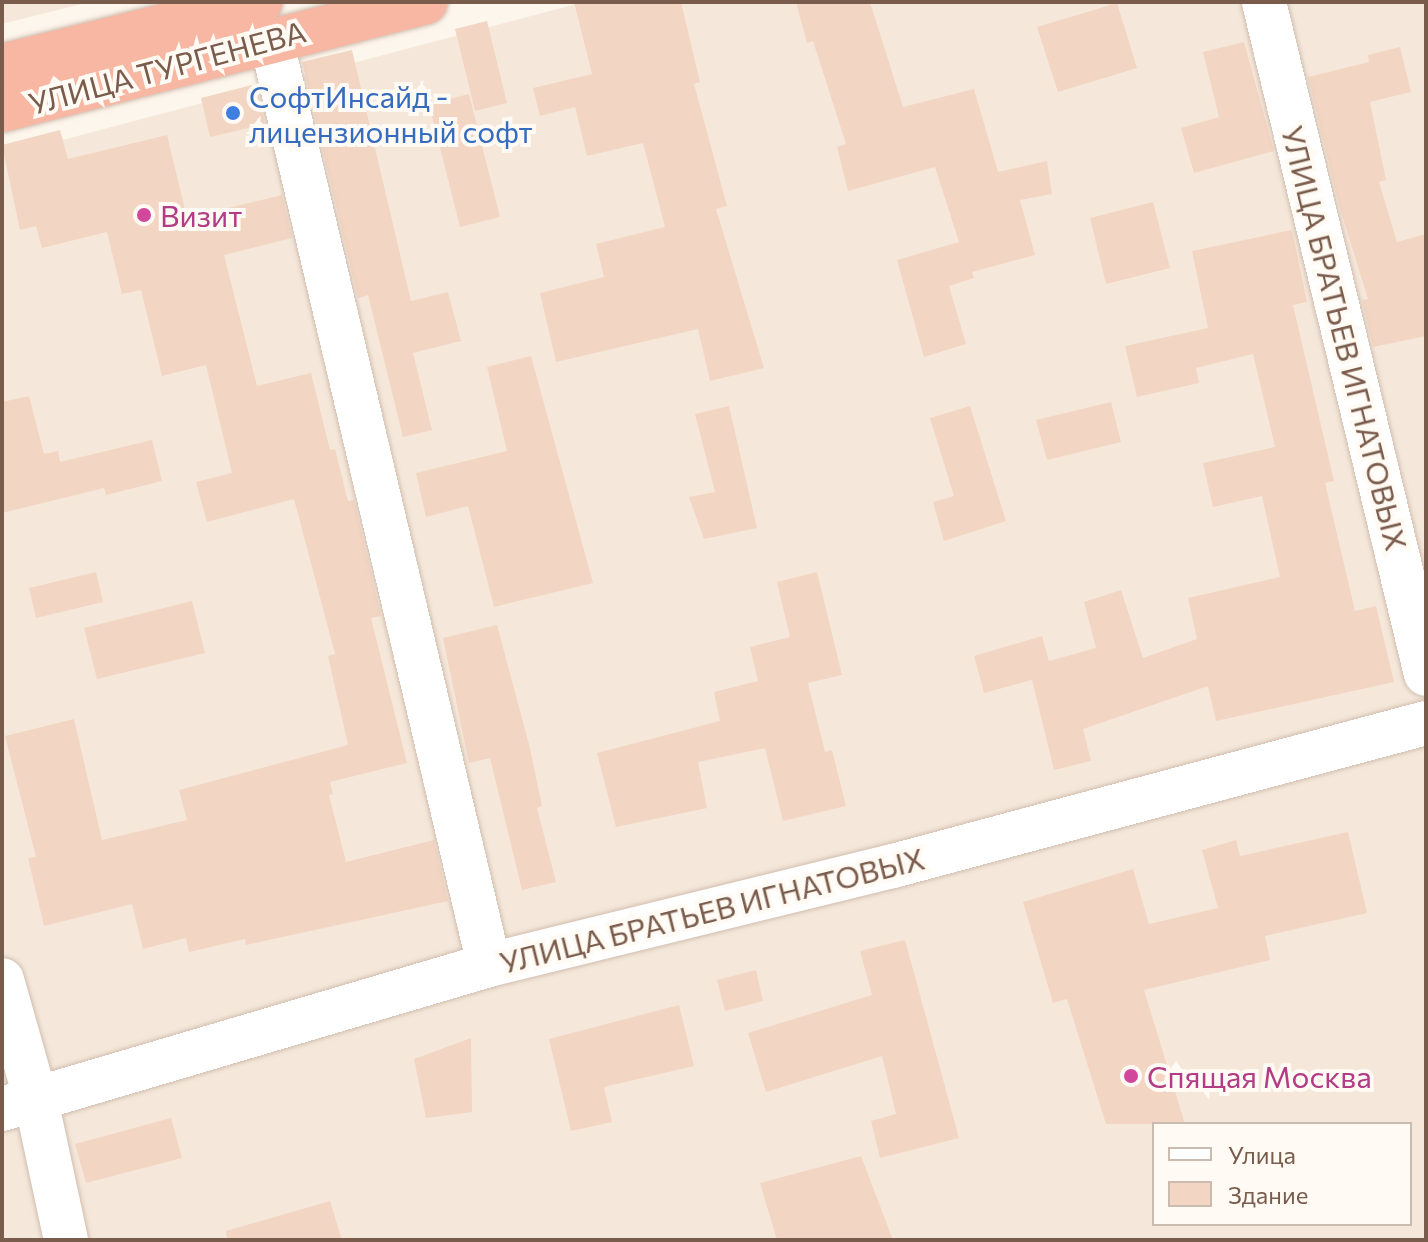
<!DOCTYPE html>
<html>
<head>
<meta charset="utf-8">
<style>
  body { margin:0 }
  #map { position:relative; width:1428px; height:1242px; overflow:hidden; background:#fdf6ec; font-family:Commissioner,sans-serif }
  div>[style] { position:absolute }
  .residential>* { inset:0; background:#f5e8da }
  .building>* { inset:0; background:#f3d5c3 }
  .roads { filter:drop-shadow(0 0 2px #d1beb0) drop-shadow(0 0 2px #d1beb0) }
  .minor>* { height:44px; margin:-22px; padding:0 22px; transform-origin:22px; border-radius:22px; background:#fff }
  .highway>* { height:44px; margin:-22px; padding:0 22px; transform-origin:22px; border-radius:22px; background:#f7b7a3 }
  .dots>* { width:22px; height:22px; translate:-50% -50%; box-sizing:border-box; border:4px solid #fffaf3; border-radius:50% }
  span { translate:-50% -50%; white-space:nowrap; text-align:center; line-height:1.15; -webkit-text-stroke:8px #fffaf3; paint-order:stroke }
  .street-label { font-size:30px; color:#7a5c4d }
  .shop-label { font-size:30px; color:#366cbe }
  .left { translate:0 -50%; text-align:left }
  .hotel-label { font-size:30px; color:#b23c85 }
  .frame { position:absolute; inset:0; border:4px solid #7a5c4d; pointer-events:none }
  .legend { position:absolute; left:1152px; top:1122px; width:260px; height:104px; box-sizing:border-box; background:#fffaf3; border:2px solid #cabbb1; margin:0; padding:10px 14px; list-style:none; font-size:24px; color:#7a5c4d }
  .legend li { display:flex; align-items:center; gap:16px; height:40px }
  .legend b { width:40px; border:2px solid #cabbb1 }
</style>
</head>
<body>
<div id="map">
  <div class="residential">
    <i style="clip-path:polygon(2px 2px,90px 2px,2px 24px)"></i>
    <i style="clip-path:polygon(evenodd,584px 2px,1426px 2px,1426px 1240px,2px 1240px,2px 156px,584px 2px,1154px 1124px,1410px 1124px,1410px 1224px,1154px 1224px,1154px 1124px)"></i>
  </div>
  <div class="building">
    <i style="clip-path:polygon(574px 2px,681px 2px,700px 82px,694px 84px,727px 206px,716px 209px,764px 368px,710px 381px,698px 329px,556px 362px,540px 293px,604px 277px,596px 244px,665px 227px,643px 143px,587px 156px,575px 107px,540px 116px,533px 88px,592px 74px)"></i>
    <i style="clip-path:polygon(796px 2px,870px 2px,903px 107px,974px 89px,998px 172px,1047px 161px,1052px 194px,1020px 200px,1035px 255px,972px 272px,974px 278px,949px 286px,966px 344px,924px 357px,897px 260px,959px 242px,935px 167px,848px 191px,837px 147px,846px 144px,813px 41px,807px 43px)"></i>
    <i style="clip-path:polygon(1117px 3px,1137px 68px,1058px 92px,1037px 27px)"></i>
    <i style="clip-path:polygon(487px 21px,507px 103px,475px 111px,455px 29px)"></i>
    <i style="clip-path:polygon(1244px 42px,1274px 151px,1194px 173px,1181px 128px,1219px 117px,1203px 52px)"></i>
    <i style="clip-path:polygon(1400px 47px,1411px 92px,1370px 102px,1386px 180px,1379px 182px,1397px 242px,1426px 234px,1426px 336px,1373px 347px,1362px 300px,1368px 299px,1339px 205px,1308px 77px,1369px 62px,1368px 55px)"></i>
    <i style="clip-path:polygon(352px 50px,411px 301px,448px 292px,461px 341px,413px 353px,432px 430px,403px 437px,368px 295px,358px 298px,302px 62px)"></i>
    <i style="clip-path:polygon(256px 84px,265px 124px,210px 137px,201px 98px)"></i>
    <i style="clip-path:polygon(469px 94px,500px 217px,460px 227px,429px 104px)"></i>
    <i style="clip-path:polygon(60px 130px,68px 159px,167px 135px,187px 218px,282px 195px,292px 238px,224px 255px,257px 386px,311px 373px,330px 450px,335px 449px,348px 501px,354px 500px,381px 616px,371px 618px,407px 763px,330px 782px,333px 794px,329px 795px,346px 862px,434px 840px,448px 901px,246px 945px,245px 939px,189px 952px,186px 938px,143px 949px,132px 904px,44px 926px,28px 858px,36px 857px,5px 736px,74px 719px,102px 840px,187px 820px,179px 790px,348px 745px,328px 656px,335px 654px,294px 499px,207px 522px,196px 482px,232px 473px,206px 365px,162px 376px,141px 290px,122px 294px,107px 232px,42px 248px,36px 226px,20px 230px,2px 145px)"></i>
    <i style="clip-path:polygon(1153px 202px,1170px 268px,1106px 284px,1090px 218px)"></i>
    <i style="clip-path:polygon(1292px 230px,1307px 302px,1293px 305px,1334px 481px,1325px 483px,1355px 611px,1376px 606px,1394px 682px,1216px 721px,1208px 686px,1083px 729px,1091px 761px,1054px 770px,1032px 680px,984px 693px,974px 656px,1042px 636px,1049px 661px,1096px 648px,1084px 602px,1121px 590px,1143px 658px,1197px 639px,1188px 598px,1280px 577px,1262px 496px,1213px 507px,1203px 463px,1275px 447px,1253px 354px,1196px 368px,1199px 383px,1137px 397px,1125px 346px,1208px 328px,1192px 251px)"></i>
    <i style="clip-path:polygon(531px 356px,593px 583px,494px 607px,468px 506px,426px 517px,416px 473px,507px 451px,487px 367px)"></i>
    <i style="clip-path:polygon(29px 396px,44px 454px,58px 451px,60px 462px,152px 440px,162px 481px,106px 495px,104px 488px,2px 513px,2px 402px)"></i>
    <i style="clip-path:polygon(1111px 402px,1121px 442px,1047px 460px,1036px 420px)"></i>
    <i style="clip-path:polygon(729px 406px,757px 528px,704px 539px,689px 497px,715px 492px,695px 414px)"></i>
    <i style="clip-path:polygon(970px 406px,1006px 521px,944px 541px,933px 502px,954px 496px,930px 418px)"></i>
    <i style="clip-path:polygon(96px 572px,103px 602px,36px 618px,29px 588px)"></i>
    <i style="clip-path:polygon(817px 572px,842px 675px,808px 683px,825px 752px,832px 750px,846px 806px,783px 821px,765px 748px,698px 762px,707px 808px,616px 827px,597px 753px,720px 721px,714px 692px,758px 681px,750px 647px,790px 637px,777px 582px)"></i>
    <i style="clip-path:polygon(192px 601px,205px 653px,97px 679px,84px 628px)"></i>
    <i style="clip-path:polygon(497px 625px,530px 748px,542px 806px,537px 808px,556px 882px,522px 890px,490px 758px,469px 763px,443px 638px)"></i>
    <i style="clip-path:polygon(1348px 832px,1367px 913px,1265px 936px,1270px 960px,1144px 990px,1185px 1124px,1106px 1124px,1067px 999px,1053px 1003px,1023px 902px,1133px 869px,1149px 924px,1218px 908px,1202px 850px,1236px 840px,1240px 856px)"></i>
    <i style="clip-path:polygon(905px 940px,959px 1138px,880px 1158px,871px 1121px,896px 1114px,882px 1056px,766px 1092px,748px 1033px,872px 995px,860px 951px)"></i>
    <i style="clip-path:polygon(756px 970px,763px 1001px,725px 1011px,717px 980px)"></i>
    <i style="clip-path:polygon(679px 1005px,694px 1066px,604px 1087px,612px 1122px,571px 1131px,549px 1039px)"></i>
    <i style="clip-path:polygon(471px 1038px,472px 1112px,426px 1118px,414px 1059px)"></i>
    <i style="clip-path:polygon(171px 1118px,182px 1158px,86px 1183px,75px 1144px)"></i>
    <i style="clip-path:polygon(861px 1156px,893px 1240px,777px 1240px,760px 1183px)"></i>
    <i style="clip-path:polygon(330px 1201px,342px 1240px,227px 1240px,226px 1231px)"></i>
  </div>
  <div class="roads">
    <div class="minor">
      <i style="left:1264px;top:2px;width:691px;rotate:76.45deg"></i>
      <i style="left:271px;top:39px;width:951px;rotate:76.75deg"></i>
      <i style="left:2px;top:980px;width:125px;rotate:74.2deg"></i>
      <i style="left:36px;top:1100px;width:143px;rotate:77.9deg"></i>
      <i style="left:2px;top:1109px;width:508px;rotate:-16.47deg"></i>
      <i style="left:489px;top:965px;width:416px;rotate:-13.8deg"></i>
      <i style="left:893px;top:866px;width:552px;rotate:-15.02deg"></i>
    </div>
    <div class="highway">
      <i style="left:2px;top:66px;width:266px;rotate:-13.9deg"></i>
      <i style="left:2px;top:110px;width:437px;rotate:-14.3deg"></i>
    </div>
  </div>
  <div class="dots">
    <i style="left:233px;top:113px;background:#3f7fe0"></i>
    <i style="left:144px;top:215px;background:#d1479c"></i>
    <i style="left:1131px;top:1076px;background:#d1479c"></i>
  </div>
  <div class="street-label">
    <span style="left:167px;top:67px;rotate:-15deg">УЛИЦА ТУРГЕНЕВА</span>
    <span style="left:1345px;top:338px;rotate:76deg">УЛИЦА БРАТЬЕВ ИГНАТОВЫХ</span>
    <span style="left:712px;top:910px;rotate:-14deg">УЛИЦА БРАТЬЕВ ИГНАТОВЫХ</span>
  </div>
  <div class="shop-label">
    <span class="left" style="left:249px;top:113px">СофтИнсайд -<br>лицензионный софт</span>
  </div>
  <div class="hotel-label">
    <span class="left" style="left:160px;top:215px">Визит</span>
    <span class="left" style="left:1147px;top:1076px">Спящая Москва</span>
  </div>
  <div class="frame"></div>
  <ul class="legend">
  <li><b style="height:10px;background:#fff"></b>Улица</li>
  <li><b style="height:22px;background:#f3d5c3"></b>Здание</li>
  </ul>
</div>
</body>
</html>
